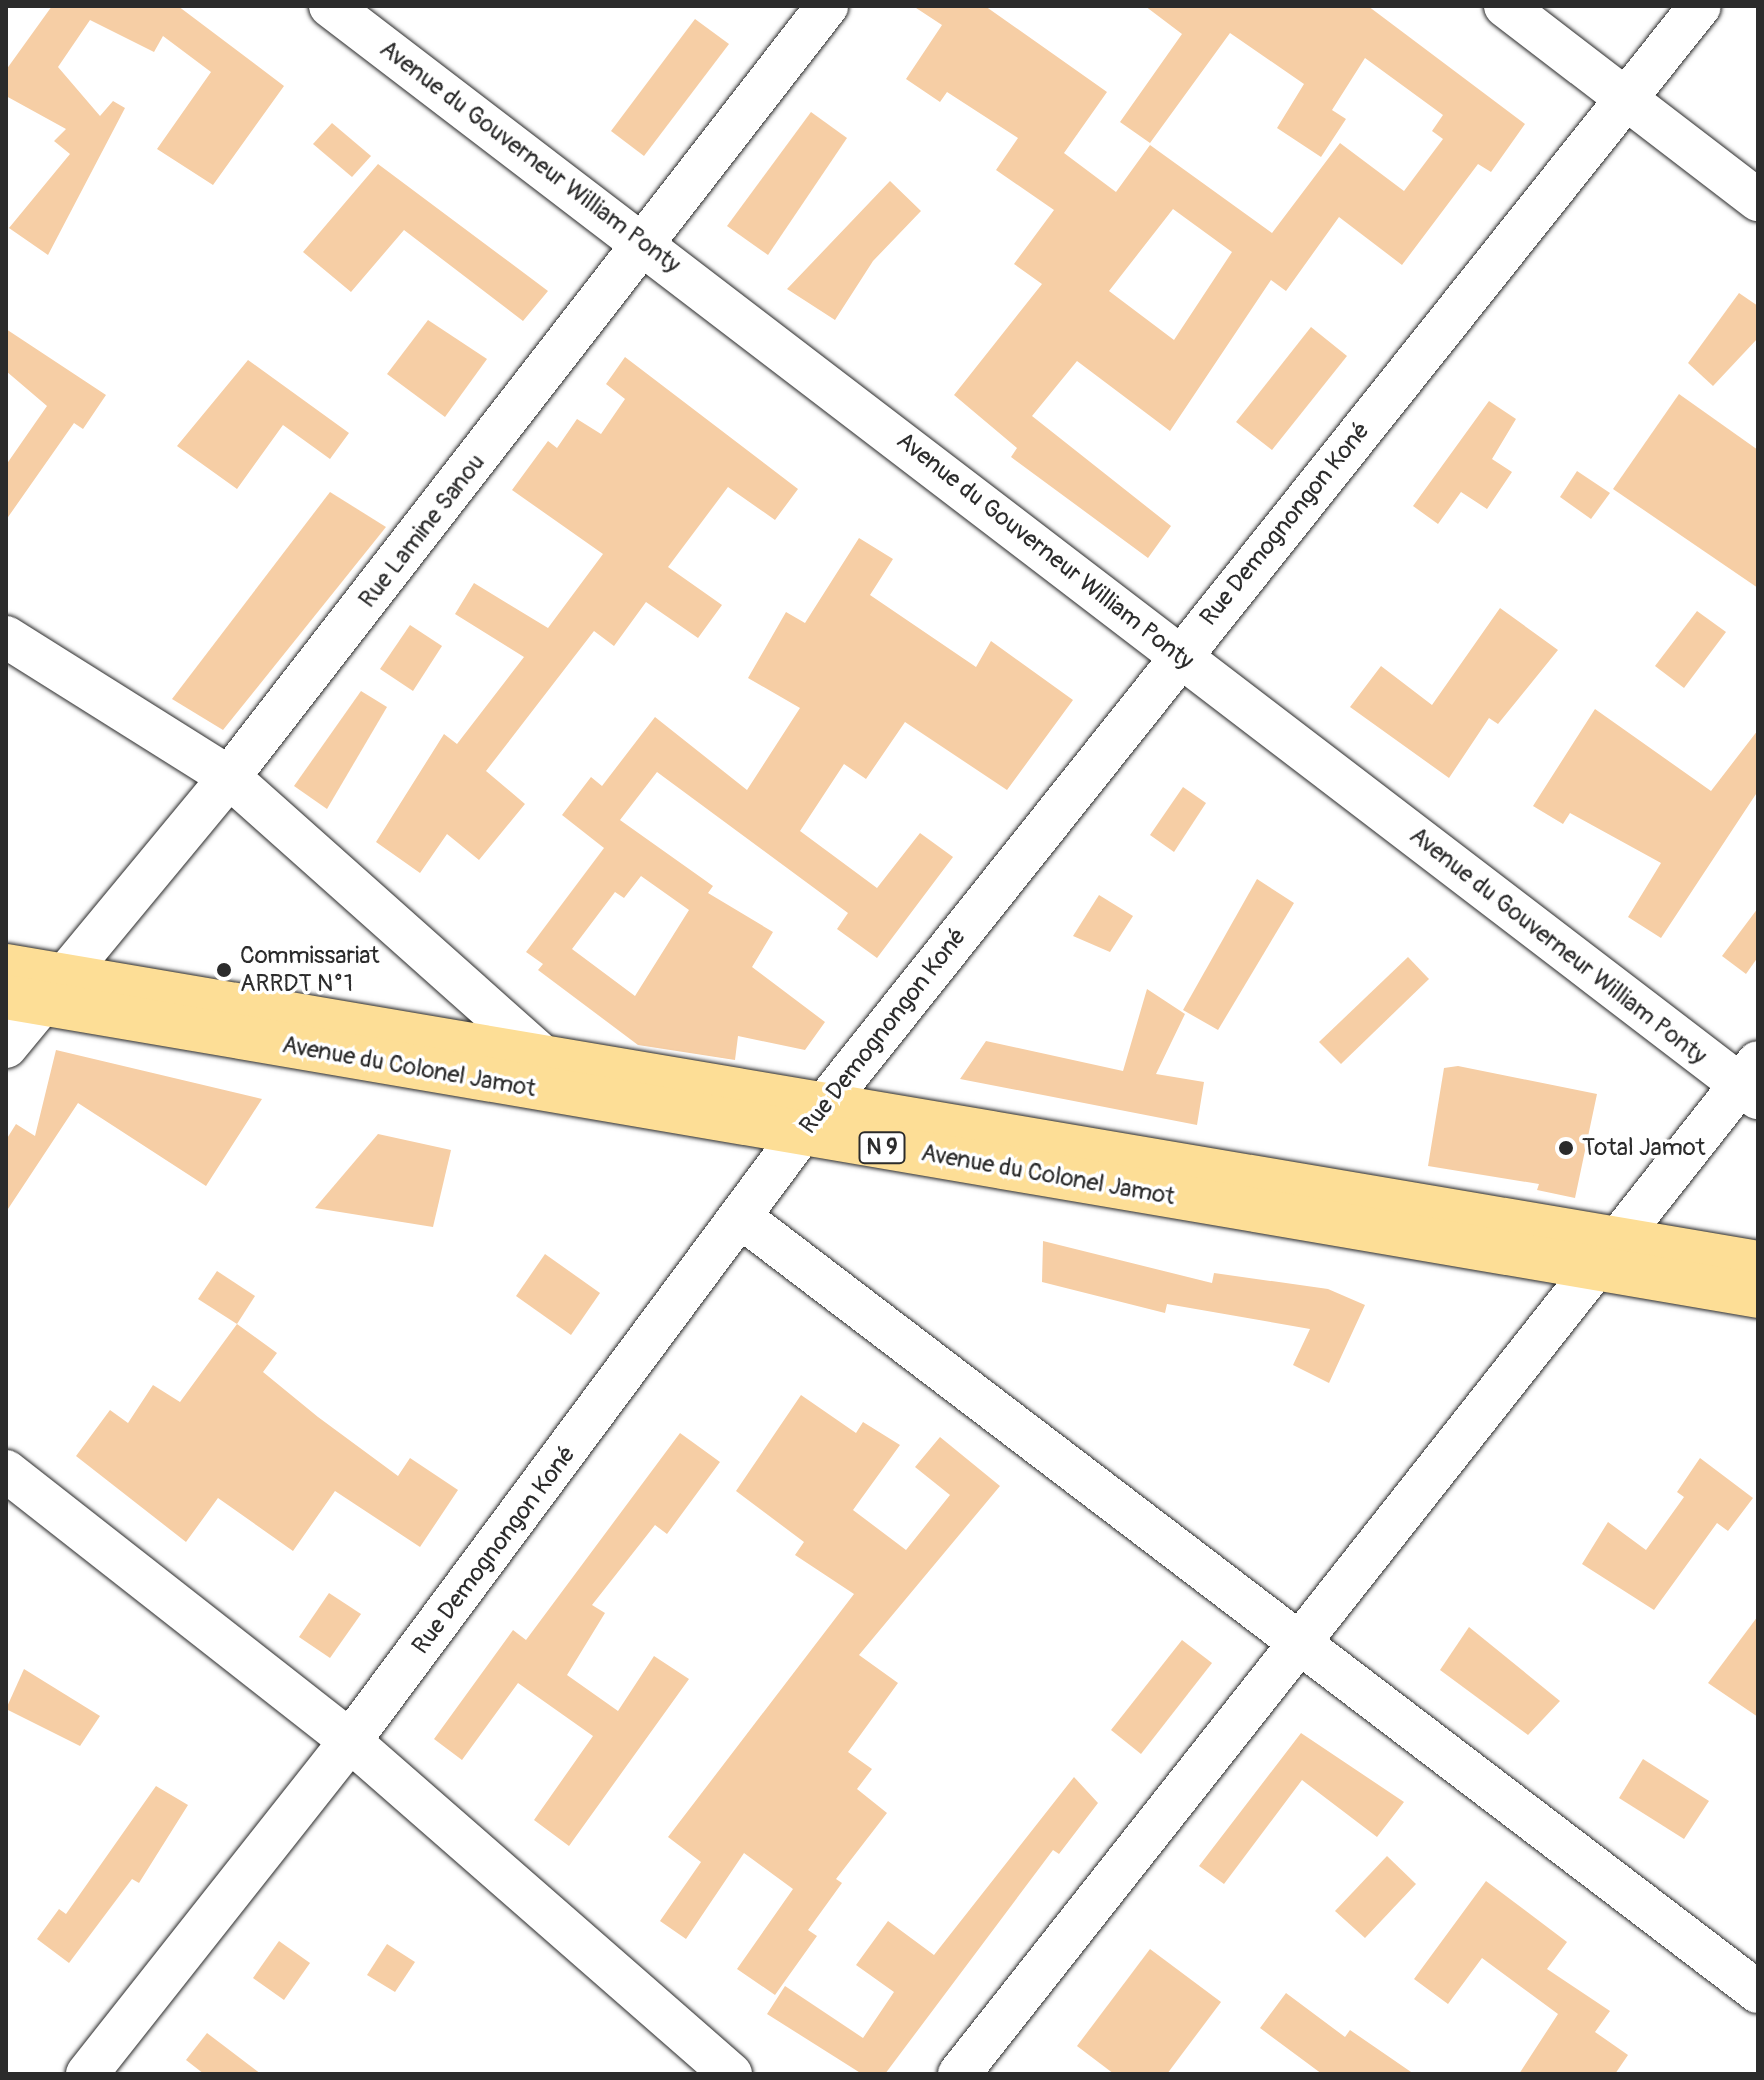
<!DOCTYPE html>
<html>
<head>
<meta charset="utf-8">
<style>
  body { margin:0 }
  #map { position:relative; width:1764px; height:2080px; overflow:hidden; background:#fff; font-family:Pangolin,sans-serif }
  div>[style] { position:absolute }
  .building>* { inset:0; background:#f6cea5 }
  .roads { filter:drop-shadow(0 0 2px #2b2b2b) drop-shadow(0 0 2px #2b2b2b) }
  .minor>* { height:42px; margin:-21px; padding:0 21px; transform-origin:21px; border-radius:21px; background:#fff }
  .primary>* { height:44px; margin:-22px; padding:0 22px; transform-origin:22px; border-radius:22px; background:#fdde96 }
  .dots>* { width:22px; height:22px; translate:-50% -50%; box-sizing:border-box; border:4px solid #fff; border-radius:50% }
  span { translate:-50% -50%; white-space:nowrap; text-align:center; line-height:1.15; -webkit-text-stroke:7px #fff; paint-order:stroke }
  .shield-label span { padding:2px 6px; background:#fff; border:2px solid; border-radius:6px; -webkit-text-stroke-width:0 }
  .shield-label { font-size:22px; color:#2b2b2b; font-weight:700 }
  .street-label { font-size:24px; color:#2b2b2b }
  .poi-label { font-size:24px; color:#2b2b2b }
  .left { translate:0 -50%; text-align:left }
  .frame { position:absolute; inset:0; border:8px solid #2b2b2b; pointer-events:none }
</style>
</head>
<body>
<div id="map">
  <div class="building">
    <i style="clip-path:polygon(52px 6px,178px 6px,284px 86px,213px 185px,157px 149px,211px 72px,163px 36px,154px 52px,90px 20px,58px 67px,100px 116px,113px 101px,125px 108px,48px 255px,9px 228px,70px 154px,54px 141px,66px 129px,6px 96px,6px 70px)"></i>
    <i style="clip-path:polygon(evenodd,913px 6px,985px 6px,1107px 92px,1064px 153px,1116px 192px,1150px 145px,1272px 233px,1340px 143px,1404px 191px,1443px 139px,1432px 131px,1443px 115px,1365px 58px,1332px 110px,1346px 119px,1321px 157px,1277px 128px,1304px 84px,1230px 33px,1150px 143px,1120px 122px,1182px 34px,1145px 6px,1368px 6px,1525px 124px,1491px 172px,1478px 164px,1402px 265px,1339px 217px,1286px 291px,1271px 280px,1170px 431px,1077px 361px,1032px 416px,1171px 526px,1148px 558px,1011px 457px,1017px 448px,954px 395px,1042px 284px,1014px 264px,1054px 210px,996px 170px,1018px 138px,947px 92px,940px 102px,906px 79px,942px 25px,913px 6px,1173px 209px,1232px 252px,1174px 340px,1109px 291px,1173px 209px)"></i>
    <i style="clip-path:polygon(695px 19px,729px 44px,644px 156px,611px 131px)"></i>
    <i style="clip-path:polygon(811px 112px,847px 138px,768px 255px,727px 226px)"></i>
    <i style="clip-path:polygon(332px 123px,371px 156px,352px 177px,313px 144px)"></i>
    <i style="clip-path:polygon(378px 164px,548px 291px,523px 321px,404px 230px,351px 292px,303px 252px)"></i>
    <i style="clip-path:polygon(890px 181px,921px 211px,873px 261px,835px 320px,787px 289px)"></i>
    <i style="clip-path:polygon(1739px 293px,1758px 306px,1758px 338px,1713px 386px,1688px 363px)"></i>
    <i style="clip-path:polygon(428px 320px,487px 359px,445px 417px,387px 374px)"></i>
    <i style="clip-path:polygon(1311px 327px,1347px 356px,1272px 450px,1236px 422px)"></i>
    <i style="clip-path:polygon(6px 329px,106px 395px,83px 429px,74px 423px,6px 520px,6px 465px,47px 406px,6px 371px)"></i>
    <i style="clip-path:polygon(625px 357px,798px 489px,775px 520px,728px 487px,668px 567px,722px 605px,698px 638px,646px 602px,614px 646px,594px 631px,486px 771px,525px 804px,479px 860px,447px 834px,420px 873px,376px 842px,444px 734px,457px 744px,524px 657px,455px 614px,474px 583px,548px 628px,603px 554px,512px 490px,548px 441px,557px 448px,577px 419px,601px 434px,625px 399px,606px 384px)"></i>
    <i style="clip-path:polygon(248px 360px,349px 433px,330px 459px,283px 425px,237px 489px,177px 446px)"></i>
    <i style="clip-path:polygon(1679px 394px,1758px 450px,1758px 588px,1613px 489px)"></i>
    <i style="clip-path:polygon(1489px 401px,1516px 419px,1492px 459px,1512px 472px,1487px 509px,1461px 492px,1438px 524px,1413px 506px)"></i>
    <i style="clip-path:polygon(1577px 471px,1610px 493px,1591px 519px,1560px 497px)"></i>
    <i style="clip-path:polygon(330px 492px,386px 527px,223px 730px,172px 699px)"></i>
    <i style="clip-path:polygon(evenodd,859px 538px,893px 559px,870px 595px,976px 667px,991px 641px,1073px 700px,1007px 790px,905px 722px,866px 779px,844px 764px,800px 831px,877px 888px,920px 833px,953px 857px,877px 958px,837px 929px,848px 913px,657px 772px,620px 820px,713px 886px,708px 893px,773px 932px,752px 967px,825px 1022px,805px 1050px,738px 1036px,735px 1060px,638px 1045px,538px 970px,543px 964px,526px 952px,604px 848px,562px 815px,591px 777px,602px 786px,655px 717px,747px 790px,800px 708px,748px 678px,786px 612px,805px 623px,859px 538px,641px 876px,689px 910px,635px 996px,572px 949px,615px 892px,624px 898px,641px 876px)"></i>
    <i style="clip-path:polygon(1500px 608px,1558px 650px,1498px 724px,1489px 718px,1449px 778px,1350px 707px,1381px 666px,1432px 705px)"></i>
    <i style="clip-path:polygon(1697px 611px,1726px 632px,1684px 688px,1655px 666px)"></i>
    <i style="clip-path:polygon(410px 625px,442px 646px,413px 691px,380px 669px)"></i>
    <i style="clip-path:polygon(361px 691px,387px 707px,327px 809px,294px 786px)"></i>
    <i style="clip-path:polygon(1595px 709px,1711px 791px,1758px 730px,1758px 791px,1661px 938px,1628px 917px,1661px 863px,1570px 813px,1563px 824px,1533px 806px)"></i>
    <i style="clip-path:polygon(1183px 787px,1206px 803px,1174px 852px,1150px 835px)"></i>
    <i style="clip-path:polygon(1257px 879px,1294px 903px,1218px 1030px,1183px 1010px)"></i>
    <i style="clip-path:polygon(1099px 895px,1133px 916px,1110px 952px,1073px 936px)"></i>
    <i style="clip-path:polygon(1758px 908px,1758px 957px,1746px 974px,1722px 956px)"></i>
    <i style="clip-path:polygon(1408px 957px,1429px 979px,1341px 1064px,1319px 1042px)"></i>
    <i style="clip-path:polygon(1147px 989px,1185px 1014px,1156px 1074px,1204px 1082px,1197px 1125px,960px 1079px,986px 1041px,1123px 1071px)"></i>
    <i style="clip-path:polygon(56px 1050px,262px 1099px,206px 1186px,78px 1103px,6px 1212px,6px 1140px,16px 1124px,35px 1136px)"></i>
    <i style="clip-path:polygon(1458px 1066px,1597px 1094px,1575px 1198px,1537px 1190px,1539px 1184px,1428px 1166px,1444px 1068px)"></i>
    <i style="clip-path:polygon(378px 1134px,451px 1150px,433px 1227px,315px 1208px)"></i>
    <i style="clip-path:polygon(1043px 1241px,1212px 1283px,1214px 1273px,1328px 1289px,1365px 1305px,1329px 1383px,1293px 1365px,1310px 1329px,1167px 1304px,1165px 1313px,1042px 1282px)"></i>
    <i style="clip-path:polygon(545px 1254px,600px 1293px,571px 1335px,516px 1296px)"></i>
    <i style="clip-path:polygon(217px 1271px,255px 1296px,237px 1324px,198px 1299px)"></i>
    <i style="clip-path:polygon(237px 1324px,277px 1353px,263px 1372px,318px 1417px,398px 1476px,410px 1458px,458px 1490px,420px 1547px,335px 1491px,293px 1551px,218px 1498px,186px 1542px,76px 1456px,110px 1410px,128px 1423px,153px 1385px,180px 1402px)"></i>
    <i style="clip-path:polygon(801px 1395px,856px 1433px,863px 1422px,900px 1445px,853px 1510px,906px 1550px,950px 1495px,915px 1467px,940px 1437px,1000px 1486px,859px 1655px,898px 1683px,848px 1752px,872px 1769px,857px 1789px,887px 1813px,836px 1879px,842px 1883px,808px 1930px,817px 1936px,775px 1995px,737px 1969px,793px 1889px,744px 1853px,686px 1939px,660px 1921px,701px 1862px,668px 1837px,854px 1594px,795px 1555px,804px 1542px,736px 1491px)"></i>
    <i style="clip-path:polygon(680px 1433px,720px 1462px,667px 1534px,655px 1525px,592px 1605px,605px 1613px,567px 1675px,618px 1711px,654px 1656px,689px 1679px,569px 1846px,534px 1820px,593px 1736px,518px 1683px,462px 1760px,434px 1739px,513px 1630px,526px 1640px)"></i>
    <i style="clip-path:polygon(1700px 1458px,1753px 1498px,1728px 1531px,1717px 1523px,1654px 1610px,1582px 1564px,1608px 1522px,1646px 1550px,1684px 1497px,1677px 1492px)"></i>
    <i style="clip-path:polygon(329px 1593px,361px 1614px,330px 1658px,299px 1637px)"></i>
    <i style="clip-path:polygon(1758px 1616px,1758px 1717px,1708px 1683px)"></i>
    <i style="clip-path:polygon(1469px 1627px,1560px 1701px,1528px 1735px,1440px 1670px)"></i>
    <i style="clip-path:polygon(1182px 1640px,1212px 1663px,1141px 1754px,1111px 1730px)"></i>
    <i style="clip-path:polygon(24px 1669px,100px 1716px,80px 1746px,6px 1709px)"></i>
    <i style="clip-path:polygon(1301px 1733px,1404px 1802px,1377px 1837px,1302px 1780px,1224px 1884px,1199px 1866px)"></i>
    <i style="clip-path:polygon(1643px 1759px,1709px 1801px,1684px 1839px,1619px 1798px)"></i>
    <i style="clip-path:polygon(1074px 1777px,1098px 1803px,1059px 1854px,1053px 1850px,885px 2074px,862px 2074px,767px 2014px,785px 1986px,863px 2038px,894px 1992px,856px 1965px,888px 1921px,934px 1955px)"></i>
    <i style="clip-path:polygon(156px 1786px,188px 1805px,139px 1883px,132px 1879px,69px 1963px,37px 1939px,59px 1909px,66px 1914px)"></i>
    <i style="clip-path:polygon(1387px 1856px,1416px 1884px,1365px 1938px,1335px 1911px)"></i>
    <i style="clip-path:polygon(1486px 1881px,1567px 1942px,1547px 1969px,1610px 2011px,1595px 2032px,1628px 2055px,1615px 2074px,1519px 2074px,1558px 2014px,1482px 1958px,1448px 2004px,1414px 1979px)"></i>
    <i style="clip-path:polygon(279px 1941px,310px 1963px,284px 2000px,253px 1978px)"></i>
    <i style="clip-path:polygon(387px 1944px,415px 1962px,395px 1992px,367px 1975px)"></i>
    <i style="clip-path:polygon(1150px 1949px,1221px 2002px,1167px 2074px,1114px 2074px,1077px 2046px)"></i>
    <i style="clip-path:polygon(1286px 1993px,1345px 2037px,1350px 2030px,1414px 2074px,1322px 2074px,1260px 2028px)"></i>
    <i style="clip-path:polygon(207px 2033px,261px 2074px,204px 2074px,186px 2060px)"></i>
  </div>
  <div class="roads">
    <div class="minor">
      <i style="left:330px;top:6px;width:1798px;rotate:37.41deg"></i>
      <i style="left:1505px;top:6px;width:319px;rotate:37.5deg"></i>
      <i style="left:6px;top:637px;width:263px;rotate:32.1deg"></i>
      <i style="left:229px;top:777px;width:436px;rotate:41.7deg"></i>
      <i style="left:6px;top:1047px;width:350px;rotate:-50.4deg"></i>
      <i style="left:229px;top:777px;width:976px;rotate:-52.2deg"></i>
      <i style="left:743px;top:1219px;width:1276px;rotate:37.29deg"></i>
      <i style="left:6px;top:1471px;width:437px;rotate:38.1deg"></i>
      <i style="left:350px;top:1741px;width:506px;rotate:41.15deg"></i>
      <i style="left:87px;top:2074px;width:424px;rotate:-51.7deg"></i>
      <i style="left:350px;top:1741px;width:756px;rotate:-53.39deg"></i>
      <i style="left:801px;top:1134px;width:1442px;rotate:-51.45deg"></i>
      <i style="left:959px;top:2074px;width:1289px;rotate:-51.71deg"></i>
    </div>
    <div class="primary">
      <i style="left:6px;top:966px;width:1777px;rotate:9.62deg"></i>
      <i style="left:6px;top:997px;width:1777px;rotate:9.68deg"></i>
    </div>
  </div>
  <div class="dots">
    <i style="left:224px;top:970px;background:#2b2b2b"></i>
    <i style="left:1566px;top:1148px;background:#2b2b2b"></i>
  </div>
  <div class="shield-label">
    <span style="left:882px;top:1148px">N 9</span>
  </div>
  <div class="street-label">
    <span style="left:530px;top:157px;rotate:37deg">Avenue du Gouverneur William Ponty</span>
    <span style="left:1285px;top:524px;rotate:-51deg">Rue Demognongon Koné</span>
    <span style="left:422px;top:531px;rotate:-52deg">Rue Lamine Sanou</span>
    <span style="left:1045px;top:551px;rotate:38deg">Avenue du Gouverneur William Ponty</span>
    <span style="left:1558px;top:946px;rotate:38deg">Avenue du Gouverneur William Ponty</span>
    <span style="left:883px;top:1031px;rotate:-52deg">Rue Demognongon Koné</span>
    <span style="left:409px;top:1067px;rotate:10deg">Avenue du Colonel Jamot</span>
    <span style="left:1048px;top:1175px;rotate:10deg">Avenue du Colonel Jamot</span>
    <span style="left:494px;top:1550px;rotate:-53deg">Rue Demognongon Koné</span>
  </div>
  <div class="poi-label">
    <span class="left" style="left:240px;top:970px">Commissariat<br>ARRDT N°1</span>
    <span class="left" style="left:1582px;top:1148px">Total Jamot</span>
  </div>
  <div class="frame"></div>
</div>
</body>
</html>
